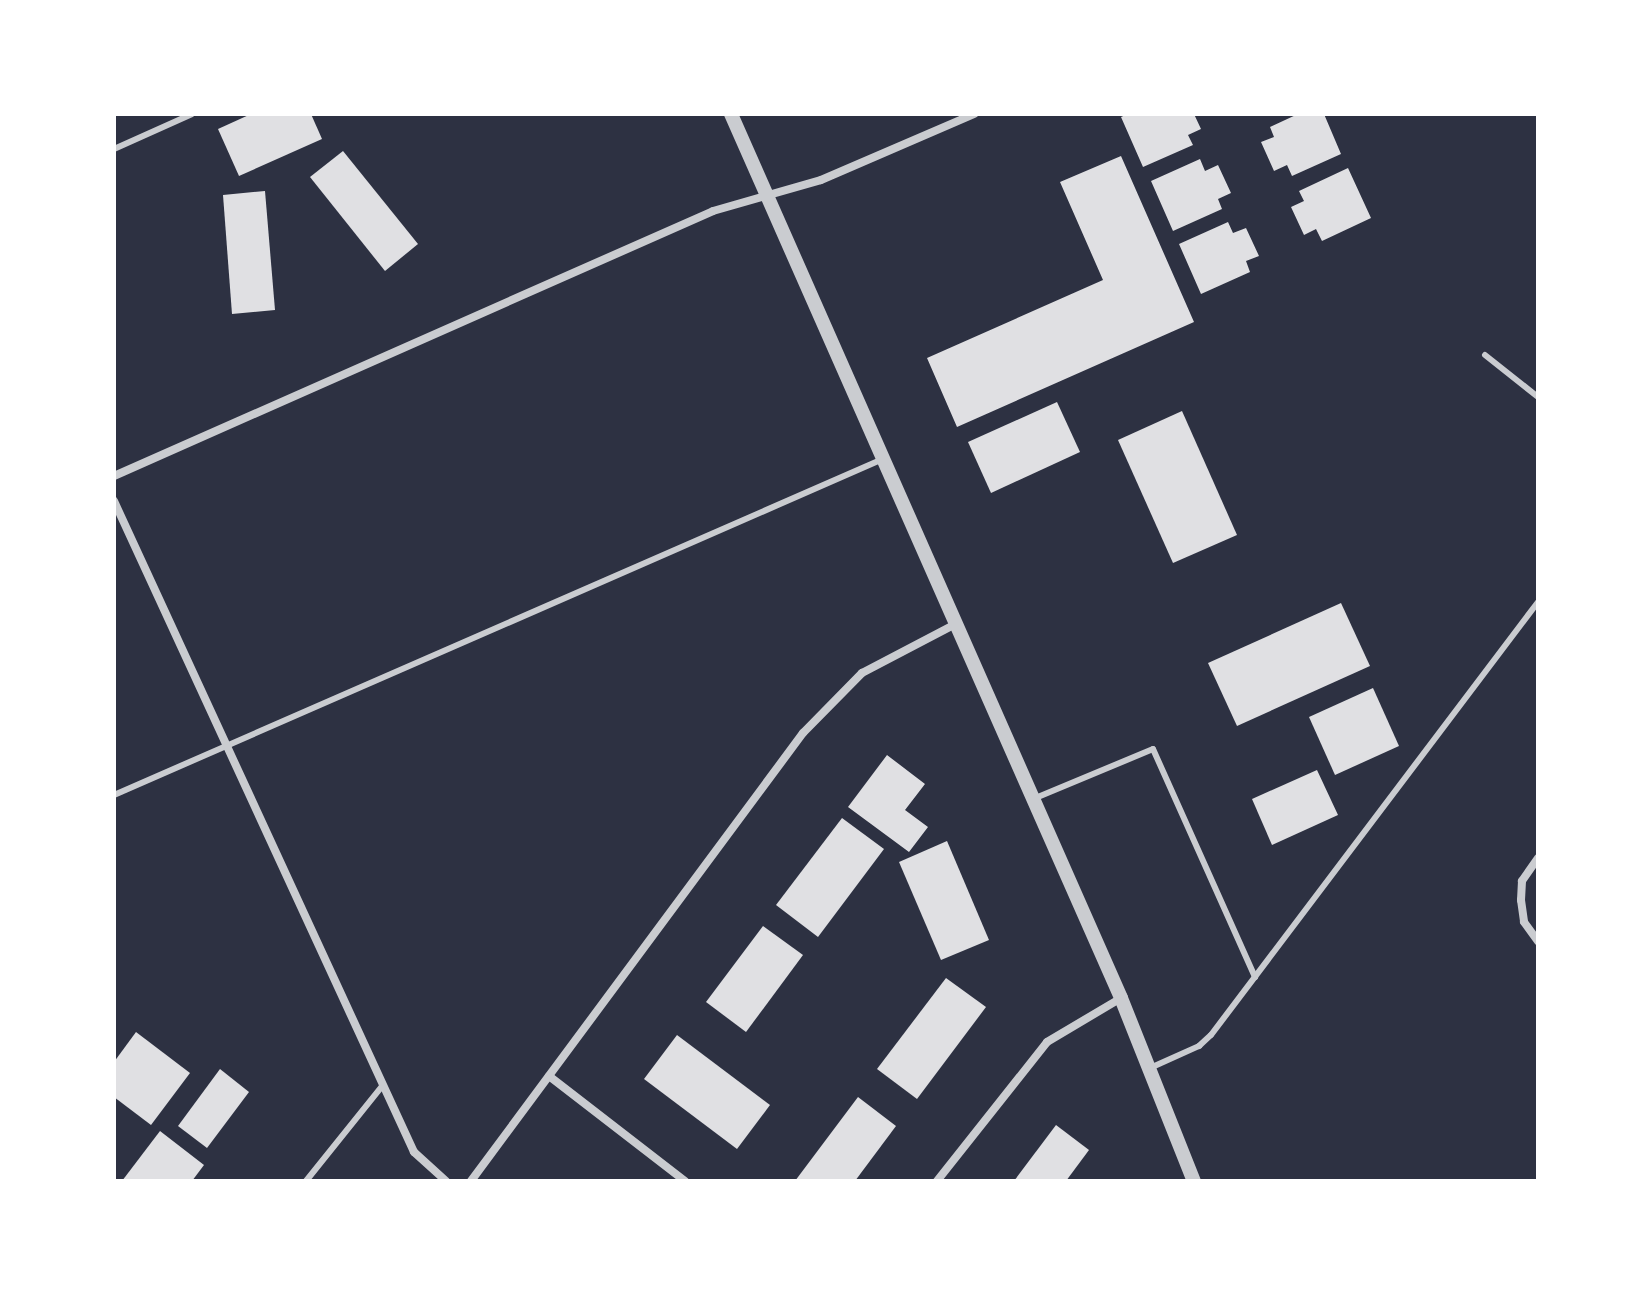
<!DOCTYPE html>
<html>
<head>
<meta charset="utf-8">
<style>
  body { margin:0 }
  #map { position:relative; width:1652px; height:1295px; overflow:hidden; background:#2d3142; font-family:"Roboto Condensed",sans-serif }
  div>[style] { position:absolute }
  .building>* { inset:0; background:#e0e0e3 }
  .service>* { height:6px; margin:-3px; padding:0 3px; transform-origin:3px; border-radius:3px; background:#caccd0 }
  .minor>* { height:8px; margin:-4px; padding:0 4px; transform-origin:4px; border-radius:4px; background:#caccd0 }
  .tertiary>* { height:14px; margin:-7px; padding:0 7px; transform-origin:7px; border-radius:7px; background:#caccd0 }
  span { translate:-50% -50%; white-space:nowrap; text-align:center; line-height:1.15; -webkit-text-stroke:6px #fff; paint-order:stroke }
  .frame { position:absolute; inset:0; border:116px solid #fff; pointer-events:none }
</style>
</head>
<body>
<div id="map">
  <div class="building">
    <i style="clip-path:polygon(251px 114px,311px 114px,322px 139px,239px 176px,218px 129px)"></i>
    <i style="clip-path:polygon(1128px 114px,1194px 114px,1201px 129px,1188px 135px,1193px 145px,1143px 167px,1121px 117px)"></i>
    <i style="clip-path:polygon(1298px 114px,1324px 114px,1341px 154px,1292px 176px,1287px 165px,1274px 171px,1261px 142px,1274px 137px,1270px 127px)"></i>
    <i style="clip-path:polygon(343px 151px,418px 244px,385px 271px,310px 177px)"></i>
    <i style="clip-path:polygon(1121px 156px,1194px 322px,957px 427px,927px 358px,1103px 280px,1060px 182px)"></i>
    <i style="clip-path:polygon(1200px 159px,1205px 171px,1218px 165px,1231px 193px,1218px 199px,1222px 209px,1173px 231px,1151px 181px)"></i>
    <i style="clip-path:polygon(1348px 168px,1371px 218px,1322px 241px,1316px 229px,1304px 235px,1291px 207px,1304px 201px,1299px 191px)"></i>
    <i style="clip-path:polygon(265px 191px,275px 310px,232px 314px,223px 195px)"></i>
    <i style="clip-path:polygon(1228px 222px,1233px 233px,1246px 228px,1259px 256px,1246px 261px,1250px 272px,1201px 294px,1179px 244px)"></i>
    <i style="clip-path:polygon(1057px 402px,1080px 452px,991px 493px,968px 442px)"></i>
    <i style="clip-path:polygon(1182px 411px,1237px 535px,1173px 563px,1118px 440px)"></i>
    <i style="clip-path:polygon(1341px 603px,1370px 666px,1237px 726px,1208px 663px)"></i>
    <i style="clip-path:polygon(1373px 688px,1399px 746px,1335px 775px,1309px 717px)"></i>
    <i style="clip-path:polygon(887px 755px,925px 784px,905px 810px,928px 827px,909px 852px,848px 807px)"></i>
    <i style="clip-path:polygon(1317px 770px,1338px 815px,1272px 845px,1252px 799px)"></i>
    <i style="clip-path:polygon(842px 818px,884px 849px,818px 937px,776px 905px)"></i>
    <i style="clip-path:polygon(947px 841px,989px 940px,941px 960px,899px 862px)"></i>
    <i style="clip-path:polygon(763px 926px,803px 955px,746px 1032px,706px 1002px)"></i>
    <i style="clip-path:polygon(946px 978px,986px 1007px,917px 1099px,877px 1069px)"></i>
    <i style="clip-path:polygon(136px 1032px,190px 1073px,151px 1125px,114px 1097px,114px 1062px)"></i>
    <i style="clip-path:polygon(677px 1035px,770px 1105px,737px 1149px,644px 1079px)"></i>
    <i style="clip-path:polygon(220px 1069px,249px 1092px,207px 1148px,178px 1126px)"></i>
    <i style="clip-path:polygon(858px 1097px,896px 1126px,855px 1181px,795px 1181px)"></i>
    <i style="clip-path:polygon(1056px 1125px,1089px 1150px,1066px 1181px,1014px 1181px)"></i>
    <i style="clip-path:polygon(160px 1131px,204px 1165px,192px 1181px,122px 1181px)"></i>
  </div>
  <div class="service">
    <i style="left:114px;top:149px;width:85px;rotate:-24.2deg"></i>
    <i style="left:1485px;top:355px;width:68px;rotate:38.4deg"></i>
    <i style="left:114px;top:795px;width:839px;rotate:-23.6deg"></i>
    <i style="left:1033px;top:799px;width:130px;rotate:-22.6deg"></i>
    <i style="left:1153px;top:749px;width:250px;rotate:65.9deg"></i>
    <i style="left:1150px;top:1068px;width:54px;rotate:-24.2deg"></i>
    <i style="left:1199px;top:1046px;width:16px;rotate:-43deg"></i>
    <i style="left:1211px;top:1035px;width:543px;rotate:-52.94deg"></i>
    <i style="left:306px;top:1181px;width:123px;rotate:-51.3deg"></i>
  </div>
  <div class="minor">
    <i style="left:114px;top:476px;width:655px;rotate:-23.86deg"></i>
    <i style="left:713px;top:211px;width:112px;rotate:-16deg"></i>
    <i style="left:821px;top:180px;width:167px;rotate:-23.3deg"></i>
    <i style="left:114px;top:501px;width:717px;rotate:65.26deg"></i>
    <i style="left:414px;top:1152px;width:43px;rotate:42.2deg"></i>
    <i style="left:1538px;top:858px;width:28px;rotate:125deg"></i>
    <i style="left:1522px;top:881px;width:19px;rotate:93deg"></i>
    <i style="left:1521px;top:900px;width:22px;rotate:82deg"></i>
    <i style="left:1524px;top:922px;width:24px;rotate:54deg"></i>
    <i style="left:549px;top:1076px;width:172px;rotate:37.7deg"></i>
    <i style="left:471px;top:1181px;width:558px;rotate:-53.46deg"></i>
    <i style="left:803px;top:733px;width:84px;rotate:-45.5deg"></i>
    <i style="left:862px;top:673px;width:104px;rotate:-27.6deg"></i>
    <i style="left:937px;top:1181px;width:177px;rotate:-51.6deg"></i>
    <i style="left:1047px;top:1042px;width:86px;rotate:-30.7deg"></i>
  </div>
  <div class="tertiary">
    <i style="left:731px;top:114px;width:966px;rotate:66.19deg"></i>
    <i style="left:1121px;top:998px;width:197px;rotate:68.3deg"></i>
  </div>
  <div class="frame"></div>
</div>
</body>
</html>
